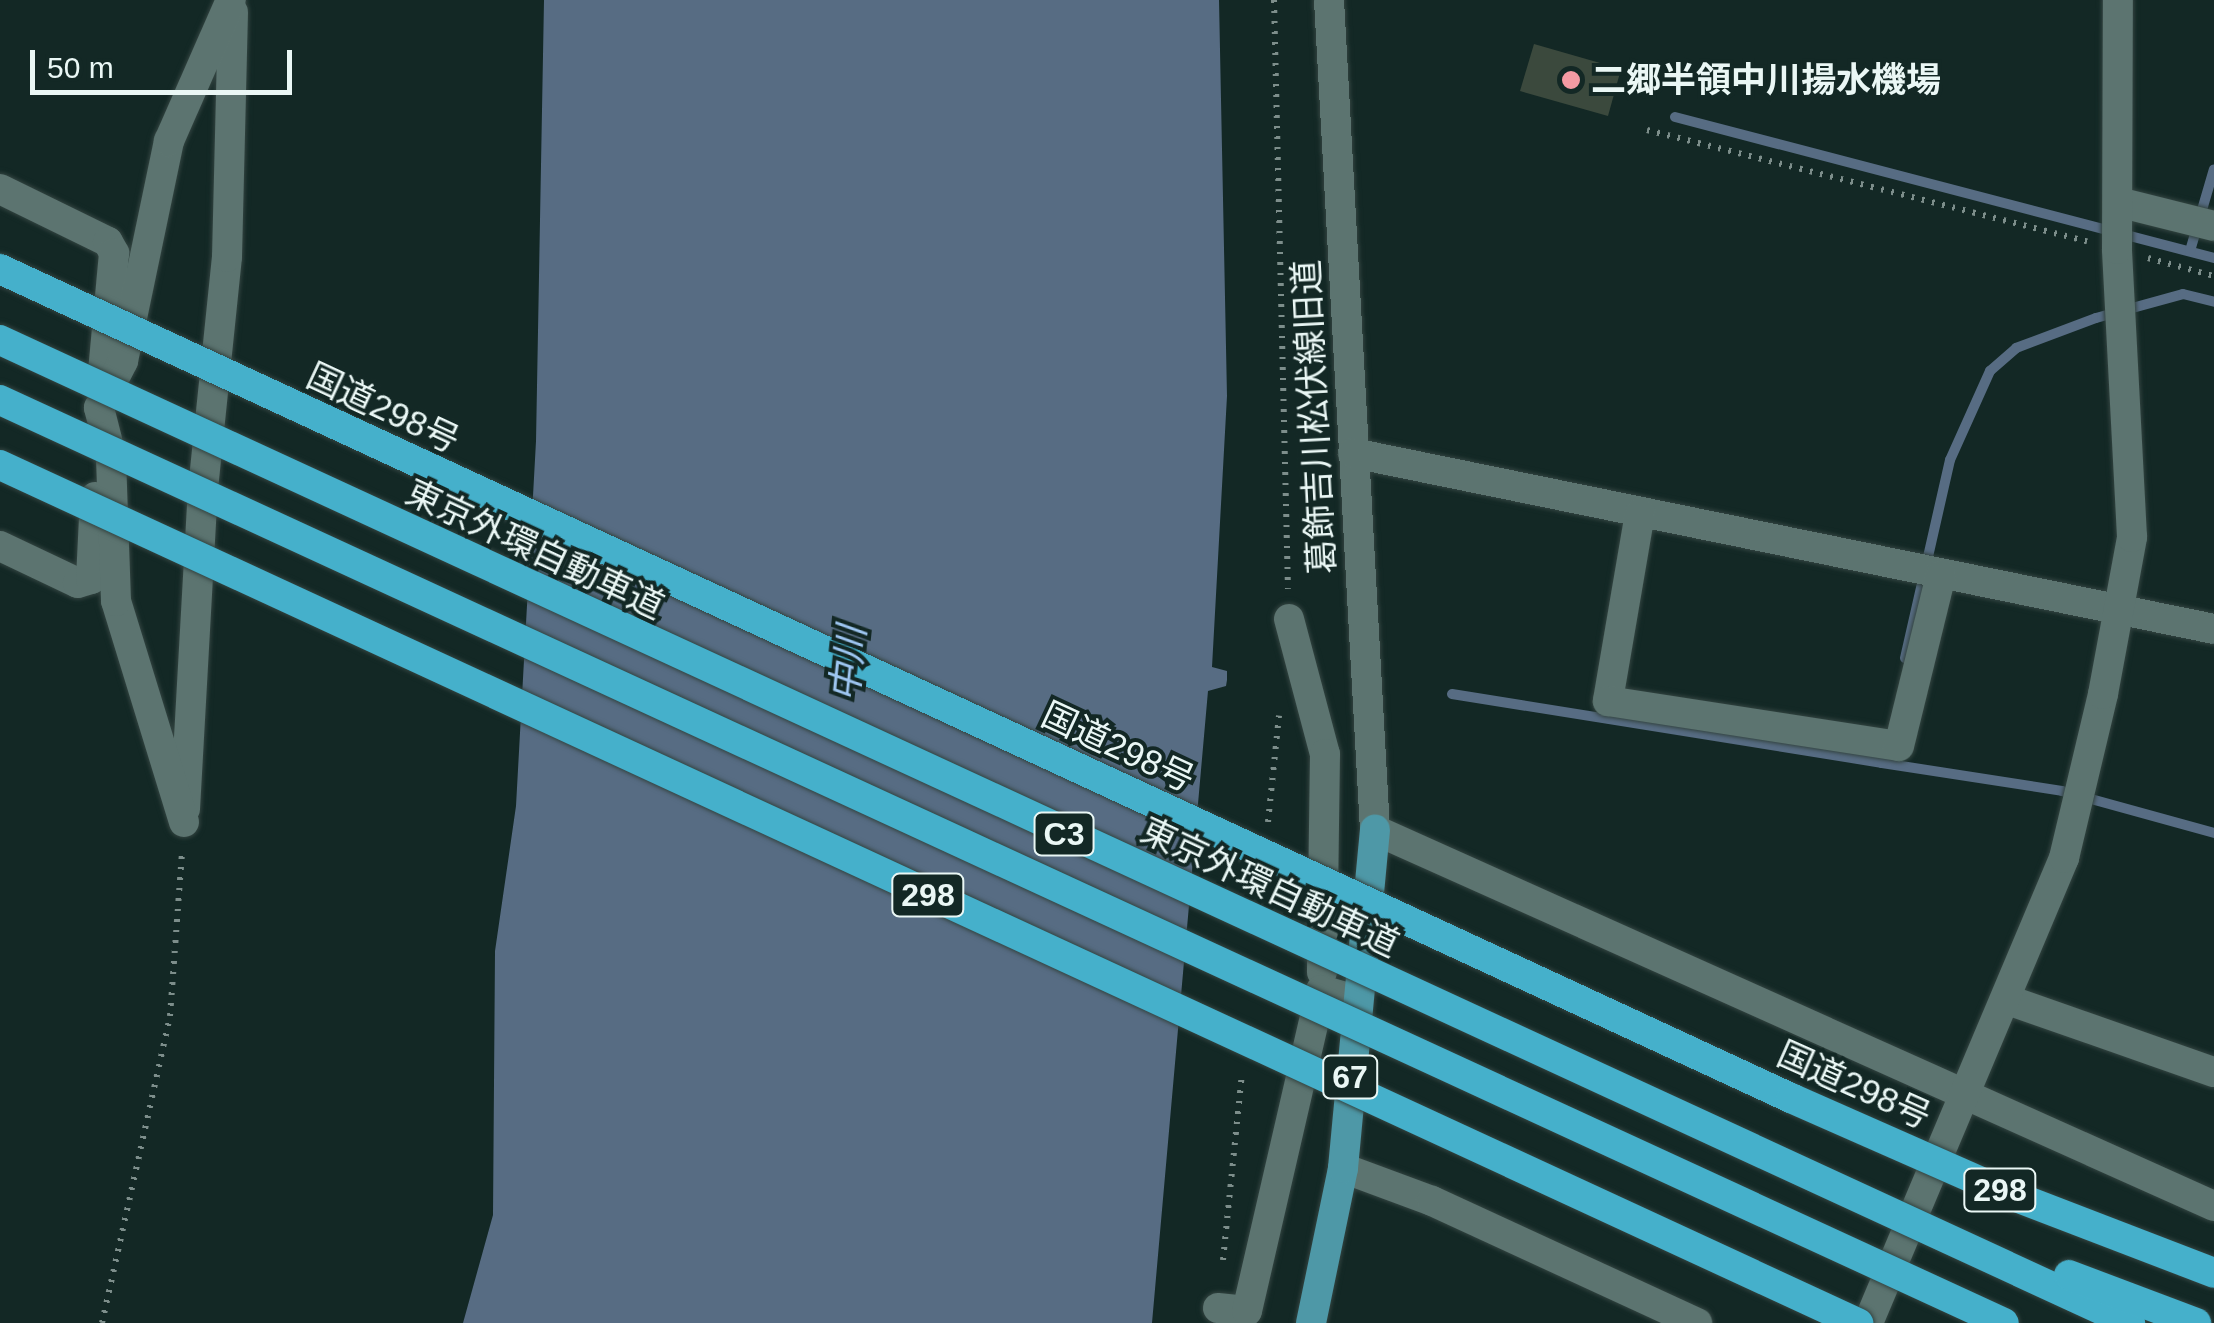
<!DOCTYPE html>
<html>
<head>
<meta charset="utf-8">
<style>
  body { margin:0 }
  #map { position:relative; width:2214px; height:1323px; overflow:hidden; background:#132825; font-family:Helvetica,"Noto Sans JP",sans-serif }
  div>[style] { position:absolute }
  .water>* { inset:0; background:#576c83 }
  .stream>* { height:10px; margin:-5px; padding:0 5px; transform-origin:5px; border-radius:5px; background:#576c83 }
  .building>* { inset:0; background:#3b493d }
  .path>* { height:6px; margin-top:-3px; transform-origin:0; background:repeating-linear-gradient(90deg,#7d8e8b 0 2.5px,transparent 0 10.5px) }
  .roads { filter:drop-shadow(0 0 2px #334441) drop-shadow(0 0 2px #334441) }
  .minor>* { height:30px; margin:-15px; padding:0 15px; transform-origin:15px; border-radius:15px; background:#5c7470 }
  .major>* { height:30px; margin:-15px; padding:0 15px; transform-origin:15px; border-radius:15px; background:#4e98a7 }
  .bridges { filter:drop-shadow(0 0 2px #334441) drop-shadow(0 0 2px #334441) }
  .highway-bridge>* { height:30px; margin:-15px; padding:0 15px; transform-origin:15px; border-radius:15px; background:#45b0cb }
  .dots>* { width:28px; height:28px; translate:-50% -50%; box-sizing:border-box; border:5px solid #132825; border-radius:50% }
  span { translate:-50% -50%; white-space:nowrap; text-align:center; line-height:1.15; -webkit-text-stroke:8px #132825; paint-order:stroke }
  .shield-label span { padding:2px 8px; background:#132825; border:2px solid; border-radius:8px; -webkit-text-stroke-width:0 }
  .shield-label { font-size:32px; color:#eaf7f5; font-weight:700 }
  .poi-label { font-size:35px; color:#eaf7f5; font-weight:700 }
  .left { translate:0 -50%; text-align:left }
  .street-label { font-size:35px; color:#eaf7f5 }
  .water-label { font-size:38px; color:#9ec6f1; font-style:italic }
  .scale { position:absolute; left:30px; top:50px; width:262px; height:45px; box-sizing:border-box; border:5px solid #eaf7f5; border-top:0; padding-left:12px; font-size:30px; line-height:35px; white-space:nowrap; color:#eaf7f5; -webkit-text-stroke:8px #132825; paint-order:stroke }
</style>
</head>
<body>
<div id="map">
  <div class="water">
    <i style="clip-path:polygon(544px 0,1219px 0,1227px 396px,1212px 667px,1227px 671px,1227px 680px,1226px 686px,1208px 691px,1152px 1323px,463px 1323px,493px 1215px,495px 951px,516px 806px,536px 441px)"></i>
  </div>
  <div class="stream">
    <i style="left:1675px;top:117px;width:557px;rotate:14.66deg"></i>
    <i style="left:2190px;top:251px;width:85px;rotate:-73.7deg"></i>
    <i style="left:1905px;top:658px;width:203px;rotate:-77.2deg"></i>
    <i style="left:1950px;top:460px;width:98px;rotate:-65.8deg"></i>
    <i style="left:1990px;top:371px;width:35px;rotate:-41deg"></i>
    <i style="left:2016px;top:348px;width:85px;rotate:-20.6deg"></i>
    <i style="left:2096px;top:318px;width:90px;rotate:-15.4deg"></i>
    <i style="left:2183px;top:294px;width:32px;rotate:14deg"></i>
    <i style="left:1452px;top:694px;width:436px;rotate:9.1deg"></i>
    <i style="left:1882px;top:763px;width:15px;rotate:-79deg"></i>
    <i style="left:1882px;top:763px;width:182px;rotate:8.8deg"></i>
    <i style="left:2062px;top:791px;width:158px;rotate:15.4deg"></i>
  </div>
  <div class="building">
    <i style="clip-path:polygon(1534px 44px,1621px 69px,1608px 116px,1520px 91px)"></i>
  </div>
  <div class="path">
    <i style="left:1274px;top:0;width:589px;rotate:88.64deg"></i>
    <i style="left:1647px;top:130px;width:454px;rotate:14.2deg"></i>
    <i style="left:2148px;top:258px;width:68px;rotate:15.3deg"></i>
    <i style="left:1268px;top:822px;width:107px;rotate:-84.1deg"></i>
    <i style="left:1223px;top:1260px;width:187px;rotate:-84.2deg"></i>
    <i style="left:102px;top:1323px;width:314px;rotate:-77.5deg"></i>
    <i style="left:170px;top:1016px;width:164px;rotate:-85.8deg"></i>
  </div>
  <div class="roads">
    <div class="minor">
      <i style="left:1329px;top:0;width:831px;rotate:86.83deg"></i>
      <i style="left:1375px;top:830px;width:919px;rotate:24.14deg"></i>
      <i style="left:0;top:189px;width:120px;rotate:26.1deg"></i>
      <i style="left:108px;top:242px;width:13px;rotate:61deg"></i>
      <i style="left:114px;top:253px;width:130px;rotate:95.3deg"></i>
      <i style="left:2118px;top:202px;width:99px;rotate:14deg"></i>
      <i style="left:1353px;top:453px;width:879px;rotate:11.55deg"></i>
      <i style="left:1640px;top:513px;width:191px;rotate:99.7deg"></i>
      <i style="left:1608px;top:701px;width:294px;rotate:8.8deg"></i>
      <i style="left:1899px;top:746px;width:176px;rotate:-76.2deg"></i>
      <i style="left:0;top:546px;width:86px;rotate:25.4deg"></i>
      <i style="left:78px;top:583px;width:14px;rotate:-17deg"></i>
      <i style="left:91px;top:579px;width:82px;rotate:-87.2deg"></i>
      <i style="left:1289px;top:619px;width:140px;rotate:75.1deg"></i>
      <i style="left:1325px;top:754px;width:218px;rotate:90.8deg"></i>
      <i style="left:185px;top:809px;width:321px;rotate:-86.8deg"></i>
      <i style="left:203px;top:489px;width:233px;rotate:-84.1deg"></i>
      <i style="left:227px;top:257px;width:245px;rotate:-88.6deg"></i>
      <i style="left:184px;top:822px;width:231px;rotate:-107.1deg"></i>
      <i style="left:116px;top:601px;width:146px;rotate:-92deg"></i>
      <i style="left:111px;top:455px;width:49px;rotate:-104.3deg"></i>
      <i style="left:99px;top:408px;width:53px;rotate:-62.9deg"></i>
      <i style="left:123px;top:361px;width:225px;rotate:-78.2deg"></i>
      <i style="left:169px;top:141px;width:154px;rotate:-66.3deg"></i>
      <i style="left:2008px;top:1000px;width:218px;rotate:19.3deg"></i>
      <i style="left:1343px;top:1168px;width:95px;rotate:20.3deg"></i>
      <i style="left:1432px;top:1201px;width:292px;rotate:24.7deg"></i>
      <i style="left:1218px;top:1308px;width:29px;rotate:6deg"></i>
      <i style="left:1247px;top:1311px;width:329px;rotate:-77deg"></i>
      <i style="left:1321px;top:990px;width:36px;rotate:16deg"></i>
      <i style="left:1868px;top:1323px;width:505px;rotate:-67.14deg"></i>
      <i style="left:2064px;top:858px;width:169px;rotate:-76.6deg"></i>
      <i style="left:2103px;top:694px;width:160px;rotate:-79.5deg"></i>
      <i style="left:2132px;top:537px;width:288px;rotate:-93deg"></i>
      <i style="left:2117px;top:249px;width:249px;rotate:-89.8deg"></i>
    </div>
    <div class="major">
      <i style="left:1311px;top:1323px;width:158px;rotate:-78.3deg"></i>
      <i style="left:1343px;top:1168px;width:340px;rotate:-84.6deg"></i>
    </div>
  </div>
  <div class="bridges">
    <div class="highway-bridge">
      <i style="left:0;top:269px;width:1974px;rotate:24.84deg"></i>
      <i style="left:1791px;top:1098px;width:235px;rotate:23.8deg"></i>
      <i style="left:2006px;top:1193px;width:223px;rotate:21deg"></i>
      <i style="left:0;top:340px;width:2346px;rotate:24.77deg"></i>
      <i style="left:0;top:400px;width:2206px;rotate:24.73deg"></i>
      <i style="left:0;top:465px;width:2047px;rotate:24.79deg"></i>
      <i style="left:2069px;top:1275px;width:136px;rotate:20.7deg"></i>
    </div>
  </div>
  <div class="dots">
    <i style="left:1571px;top:80px;background:#f49aa3"></i>
  </div>
  <div class="shield-label">
    <span style="left:1064px;top:834px">C3</span>
    <span style="left:928px;top:895px">298</span>
    <span style="left:1350px;top:1077px">67</span>
    <span style="left:2000px;top:1190px">298</span>
  </div>
  <div class="poi-label">
    <span class="left" style="left:1591px;top:80px">二郷半領中川揚水機場</span>
  </div>
  <div class="street-label">
    <span style="left:383px;top:408px;rotate:25deg">国道298号</span>
    <span style="left:1314px;top:417px;rotate:-93deg">葛飾吉川松伏線旧道</span>
    <span style="left:535px;top:549px;rotate:25deg">東京外環自動車道</span>
    <span style="left:1118px;top:747px;rotate:25deg">国道298号</span>
    <span style="left:1270px;top:887px;rotate:25deg">東京外環自動車道</span>
    <span style="left:1854px;top:1085px;rotate:24deg">国道298号</span>
  </div>
  <div class="water-label">
    <span style="left:849px;top:664px;rotate:-84deg">中川</span>
  </div>
  <div class="scale">50 m</div>
</div>
</body>
</html>
